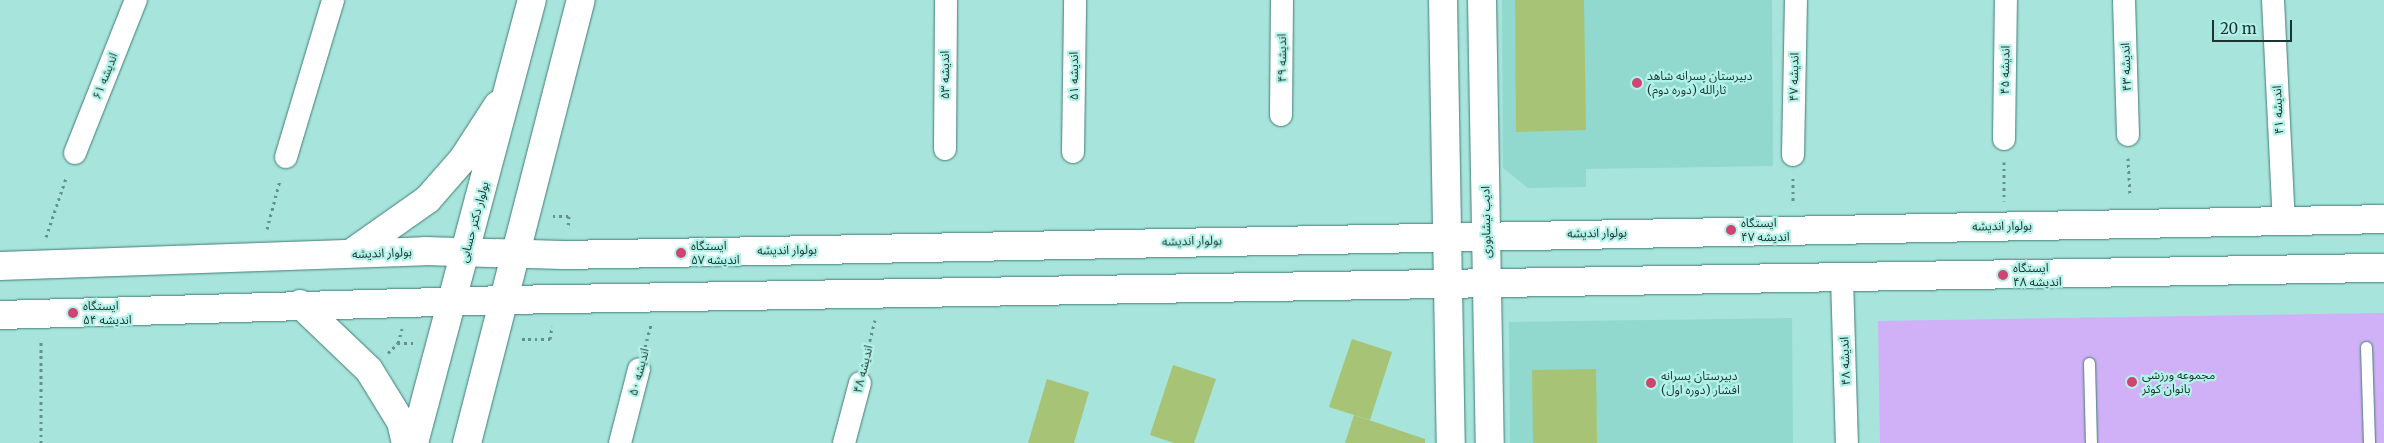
<!DOCTYPE html>
<html>
<head>
<meta charset="utf-8">
<style>
  body { margin:0 }
  #map { position:relative; width:2384px; height:443px; overflow:hidden; background:#a7e4db; font-family:Merriweather,"Noto Sans Arabic",serif }
  div>[style] { position:absolute }
  .built>* { inset:0; background:#91d9cf }
  .green>* { inset:0; background:#d0b0f6 }
  .building>* { inset:0; background:#a7c375 }
  .path>* { height:3px; margin-top:-1.5px; transform-origin:0; background:repeating-linear-gradient(90deg,#65918b 0 2.5px,transparent 0 6.5px) }
  .roads { filter:drop-shadow(0 0 1px #427d76) drop-shadow(0 0 1px #427d76) }
  .lane>* { height:11px; margin:-5.5px; padding:0 5.5px; transform-origin:5.5px; border-radius:5.5px; background:#fff }
  .street>* { height:22px; margin:-11px; padding:0 11px; transform-origin:11px; border-radius:11px; background:#fff }
  .secondary>* { height:28px; margin:-14px; padding:0 14px; transform-origin:14px; border-radius:14px; background:#fff }
  .dots>* { width:14px; height:14px; translate:-50% -50%; box-sizing:border-box; border:2px solid #b3f2e8; border-radius:50% }
  span { translate:-50% -50%; white-space:nowrap; text-align:center; line-height:1.15; -webkit-text-stroke:4.5px #b3f2e8; paint-order:stroke }
  .street-label { font-size:12px; color:#1b3431 }
  .poi-label { font-size:12px; color:#1b3431 }
  .left { translate:0 -50%; text-align:left }
  .scale { position:absolute; left:2212px; top:20px; width:80px; height:22px; box-sizing:border-box; border:2px solid #1b3431; border-top:0; padding-left:6px; font-size:15px; line-height:18px; white-space:nowrap; color:#1b3431; -webkit-text-stroke:4px #b3f2e8; paint-order:stroke }
</style>
</head>
<body>
<div id="map">
  <div class="built">
    <i style="clip-path:polygon(1502px 0,1772px 0,1773px 166px,1586px 169px,1586px 187px,1528px 188px,1503px 168px)"></i>
    <i style="clip-path:polygon(1792px 318px,1793px 443px,1510px 443px,1509px 322px)"></i>
  </div>
  <div class="green">
    <i style="clip-path:polygon(2384px 313px,2384px 443px,1880px 443px,1878px 321px)"></i>
  </div>
  <div class="building">
    <i style="clip-path:polygon(1515px 0,1584px 0,1586px 130px,1516px 132px)"></i>
    <i style="clip-path:polygon(1352px 339px,1392px 352px,1370px 420px,1329px 407px)"></i>
    <i style="clip-path:polygon(1173px 365px,1216px 379px,1194px 443px,1174px 443px,1150px 435px)"></i>
    <i style="clip-path:polygon(1596px 369px,1597px 443px,1533px 443px,1532px 370px)"></i>
    <i style="clip-path:polygon(1047px 379px,1089px 392px,1074px 443px,1028px 443px)"></i>
    <i style="clip-path:polygon(1354px 415px,1425px 439px,1425px 443px,1345px 443px)"></i>
  </div>
  <div class="path">
    <i style="left:2128px;top:158px;width:38px;rotate:87deg"></i>
    <i style="left:2004px;top:162px;width:39px;rotate:90deg"></i>
    <i style="left:1793px;top:178px;width:26px;rotate:90deg"></i>
    <i style="left:553px;top:216px;width:16px"></i>
    <i style="left:569px;top:216px;width:12px;rotate:95deg"></i>
    <i style="left:267px;top:229px;width:51px;rotate:-75.1deg"></i>
    <i style="left:46px;top:237px;width:65px;rotate:-71.3deg"></i>
    <i style="left:522px;top:339px;width:28px"></i>
    <i style="left:550px;top:339px;width:13px;rotate:-81deg"></i>
    <i style="left:398px;top:343px;width:15px"></i>
    <i style="left:645px;top:347px;width:24px;rotate:-75deg"></i>
    <i style="left:388px;top:353px;width:14px;rotate:-45deg"></i>
    <i style="left:398px;top:343px;width:15px;rotate:-74deg"></i>
    <i style="left:865px;top:360px;width:41px;rotate:-76deg"></i>
    <i style="left:41px;top:443px;width:102px;rotate:-90deg"></i>
  </div>
  <div class="roads">
    <div class="lane">
      <i style="left:2366px;top:347px;width:96px;rotate:88.2deg"></i>
      <i style="left:2089px;top:363px;width:80px;rotate:88.6deg"></i>
    </div>
    <div class="street">
      <i style="left:2124px;top:0;width:135px;rotate:88.3deg"></i>
      <i style="left:2273px;top:0;width:221px;rotate:87.2deg"></i>
      <i style="left:1281px;top:115px;width:115px;rotate:-89.5deg"></i>
      <i style="left:2004px;top:139px;width:139px;rotate:-89.2deg"></i>
      <i style="left:945px;top:149px;width:149px;rotate:-89.6deg"></i>
      <i style="left:1073px;top:152px;width:152px;rotate:-89.2deg"></i>
      <i style="left:75px;top:153px;width:165px;rotate:-68.3deg"></i>
      <i style="left:1793px;top:155px;width:155px;rotate:-88.9deg"></i>
      <i style="left:286px;top:157px;width:164px;rotate:-73.3deg"></i>
      <i style="left:1842px;top:278px;width:165px;rotate:88.3deg"></i>
      <i style="left:620px;top:443px;width:76px;rotate:-75.6deg"></i>
      <i style="left:844px;top:443px;width:62px;rotate:-75.1deg"></i>
    </div>
    <div class="secondary">
      <i style="left:1443px;top:0;width:443px;rotate:89deg"></i>
      <i style="left:1482px;top:0;width:443px;rotate:89deg"></i>
      <i style="left:353px;top:252px;width:92px;rotate:-35.2deg"></i>
      <i style="left:428px;top:199px;width:53px;rotate:-48.8deg"></i>
      <i style="left:463px;top:159px;width:64px;rotate:-57.1deg"></i>
      <i style="left:0;top:266px;width:425px;rotate:-2deg"></i>
      <i style="left:425px;top:251px;width:138px;rotate:1.7deg"></i>
      <i style="left:563px;top:255px;width:1821px;rotate:-1.13deg"></i>
      <i style="left:300px;top:304px;width:95px;rotate:43.7deg"></i>
      <i style="left:369px;top:370px;width:61px;rotate:58.4deg"></i>
      <i style="left:401px;top:422px;width:22px;rotate:77deg"></i>
      <i style="left:0;top:315px;width:504px;rotate:-1.7deg"></i>
      <i style="left:504px;top:300px;width:1880px;rotate:-0.98deg"></i>
      <i style="left:414px;top:443px;width:458px;rotate:-75.1deg"></i>
      <i style="left:467px;top:443px;width:457px;rotate:-75.6deg"></i>
    </div>
  </div>
  <div class="dots">
    <i style="left:1637px;top:83px;background:#d14471"></i>
    <i style="left:1731px;top:230px;background:#d14471"></i>
    <i style="left:681px;top:253px;background:#d14471"></i>
    <i style="left:2003px;top:275px;background:#d14471"></i>
    <i style="left:73px;top:313px;background:#d14471"></i>
    <i style="left:2132px;top:382px;background:#d14471"></i>
    <i style="left:1651px;top:383px;background:#d14471"></i>
  </div>
  <div class="street-label">
    <span style="left:1282px;top:58px;rotate:-90deg">اندیشه ۴۹</span>
    <span style="left:2126px;top:67px;rotate:-92deg">اندیشه ۴۳</span>
    <span style="left:2005px;top:70px;rotate:-89deg">اندیشه ۴۵</span>
    <span style="left:945px;top:75px;rotate:-90deg">اندیشه ۵۳</span>
    <span style="left:105px;top:76px;rotate:-68deg">اندیشه ۶۱</span>
    <span style="left:1074px;top:76px;rotate:-90deg">اندیشه ۵۱</span>
    <span style="left:1794px;top:77px;rotate:-89deg">اندیشه ۴۷</span>
    <span style="left:2278px;top:110px;rotate:-93deg">اندیشه ۴۱</span>
    <span style="left:474px;top:222px;rotate:-75deg">بولوار دکتر حسابی</span>
    <span style="left:1486px;top:222px;rotate:-91deg">ادیب نیشابوری</span>
    <span style="left:2002px;top:226px;rotate:-1deg">بولوار اندیشه</span>
    <span style="left:1597px;top:233px;rotate:-1deg">بولوار اندیشه</span>
    <span style="left:1192px;top:241px;rotate:-1deg">بولوار اندیشه</span>
    <span style="left:787px;top:250px;rotate:-1deg">بولوار اندیشه</span>
    <span style="left:382px;top:253px;rotate:-2deg">بولوار اندیشه</span>
    <span style="left:1845px;top:361px;rotate:-92deg">اندیشه ۴۸</span>
    <span style="left:863px;top:369px;rotate:-76deg">اندیشه ۴۸</span>
    <span style="left:639px;top:372px;rotate:-75deg">اندیشه ۵۰</span>
  </div>
  <div class="poi-label">
    <span class="left" style="left:1647px;top:83px">دبیرستان پسرانه شاهد<br>ثارالله (دوره دوم)</span>
    <span class="left" style="left:1741px;top:230px">ایستگاه<br>اندیشه ۴۷</span>
    <span class="left" style="left:691px;top:253px">ایستگاه<br>اندیشه ۵۷</span>
    <span class="left" style="left:2013px;top:275px">ایستگاه<br>اندیشه ۴۸</span>
    <span class="left" style="left:83px;top:313px">ایستگاه<br>اندیشه ۵۴</span>
    <span class="left" style="left:2142px;top:382px">مجموعه ورزشی<br>بانوان کوثر</span>
    <span class="left" style="left:1661px;top:383px">دبیرستان پسرانه<br>افشار (دوره اول)</span>
  </div>
  <div class="scale">20 m</div>
</div>
</body>
</html>
